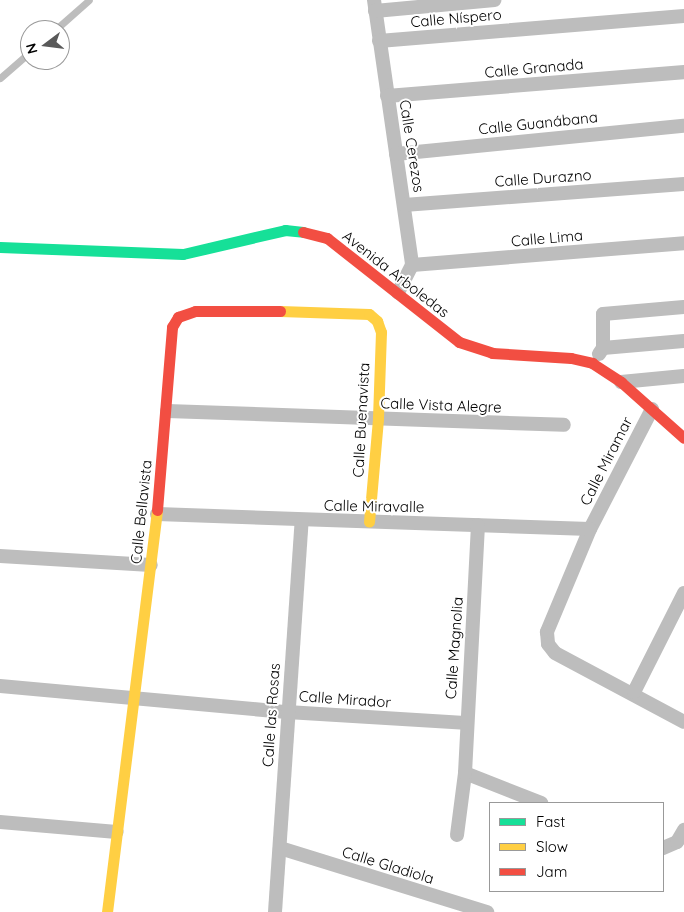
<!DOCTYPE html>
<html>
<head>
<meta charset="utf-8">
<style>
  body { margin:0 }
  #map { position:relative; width:684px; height:912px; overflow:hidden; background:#fff; font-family:Quicksand,sans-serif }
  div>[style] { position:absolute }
  .lane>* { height:7px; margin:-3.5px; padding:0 3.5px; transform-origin:3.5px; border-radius:3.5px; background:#bdbdbd }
  .street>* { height:14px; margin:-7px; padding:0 7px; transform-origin:7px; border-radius:7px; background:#bdbdbd }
  .fast>* { height:11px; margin:-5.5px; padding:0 5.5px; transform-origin:5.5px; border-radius:5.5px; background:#16e098 }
  .slow>* { height:11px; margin:-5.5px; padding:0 5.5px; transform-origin:5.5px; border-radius:5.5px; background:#ffcf43 }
  .jam>* { height:11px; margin:-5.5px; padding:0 5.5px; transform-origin:5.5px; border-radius:5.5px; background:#f24e42 }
  span { translate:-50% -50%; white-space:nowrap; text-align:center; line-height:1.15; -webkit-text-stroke:4px #fff; paint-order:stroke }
  .street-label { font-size:15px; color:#000 }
  .legend { position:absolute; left:489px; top:802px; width:175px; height:90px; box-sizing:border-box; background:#fff; border:1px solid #999; margin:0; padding:6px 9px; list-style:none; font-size:15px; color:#000 }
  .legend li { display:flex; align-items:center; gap:10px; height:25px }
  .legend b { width:25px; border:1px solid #999 }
  .north { position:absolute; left:20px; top:20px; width:50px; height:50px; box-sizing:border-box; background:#fff; border:1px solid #999; border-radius:50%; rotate:255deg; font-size:14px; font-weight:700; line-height:20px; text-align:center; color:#000 }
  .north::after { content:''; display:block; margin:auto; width:18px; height:22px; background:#595959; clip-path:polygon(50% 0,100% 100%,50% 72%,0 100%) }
</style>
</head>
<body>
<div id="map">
  <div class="lane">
    <i style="left:55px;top:30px;width:45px;rotate:-41.4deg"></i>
    <i style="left:0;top:78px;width:40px;rotate:-41deg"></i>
  </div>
  <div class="street">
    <i style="left:374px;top:0;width:268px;rotate:81.8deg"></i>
    <i style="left:412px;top:265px;width:31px;rotate:117deg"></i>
    <i style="left:375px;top:11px;width:120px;rotate:-5.3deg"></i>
    <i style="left:379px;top:41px;width:306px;rotate:-4.7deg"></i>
    <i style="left:387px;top:96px;width:298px;rotate:-4.6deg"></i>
    <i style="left:396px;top:154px;width:289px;rotate:-5.6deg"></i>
    <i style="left:404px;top:205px;width:281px;rotate:-4.3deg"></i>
    <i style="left:412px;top:265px;width:273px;rotate:-4.6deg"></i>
    <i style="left:603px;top:348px;width:34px;rotate:-90deg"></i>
    <i style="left:603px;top:314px;width:81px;rotate:-4.9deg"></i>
    <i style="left:599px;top:354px;width:7px;rotate:-56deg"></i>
    <i style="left:603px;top:348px;width:81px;rotate:-4.9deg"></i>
    <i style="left:621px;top:382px;width:63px;rotate:-5.4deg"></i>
    <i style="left:652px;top:409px;width:135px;rotate:117.3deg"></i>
    <i style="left:590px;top:529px;width:112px;rotate:112.7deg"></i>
    <i style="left:547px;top:632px;width:12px;rotate:85deg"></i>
    <i style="left:548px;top:644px;width:11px;rotate:52deg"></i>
    <i style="left:555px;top:653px;width:146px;rotate:28.1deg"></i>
    <i style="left:167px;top:411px;width:397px;rotate:2deg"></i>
    <i style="left:157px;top:514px;width:433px;rotate:2deg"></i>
    <i style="left:0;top:556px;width:151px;rotate:3.4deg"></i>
    <i style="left:0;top:686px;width:288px;rotate:5.2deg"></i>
    <i style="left:287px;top:712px;width:178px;rotate:3.5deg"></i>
    <i style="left:634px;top:692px;width:111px;rotate:-63.2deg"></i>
    <i style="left:465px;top:773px;width:82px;rotate:21.5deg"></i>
    <i style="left:0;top:822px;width:117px;rotate:4.9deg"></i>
    <i style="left:457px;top:835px;width:63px;rotate:-82.6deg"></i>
    <i style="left:465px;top:773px;width:248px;rotate:-87deg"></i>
    <i style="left:280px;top:848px;width:217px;rotate:17.2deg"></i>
    <i style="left:663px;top:848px;width:15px;rotate:-23deg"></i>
    <i style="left:677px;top:842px;width:14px;rotate:-60deg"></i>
    <i style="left:275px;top:912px;width:393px;rotate:-86.1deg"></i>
  </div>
  <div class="fast">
    <i style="left:0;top:247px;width:183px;rotate:2.2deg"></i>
    <i style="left:183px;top:254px;width:105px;rotate:-13.2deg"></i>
    <i style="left:285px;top:230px;width:18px;rotate:6deg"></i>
  </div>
  <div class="slow">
    <i style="left:280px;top:311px;width:89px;rotate:1.9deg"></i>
    <i style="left:369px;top:314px;width:11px;rotate:41deg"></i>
    <i style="left:377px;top:321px;width:12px;rotate:70deg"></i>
    <i style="left:381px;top:332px;width:87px;rotate:92deg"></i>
    <i style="left:378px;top:419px;width:103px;rotate:95deg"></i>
    <i style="left:107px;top:912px;width:405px;rotate:-82.9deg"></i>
  </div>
  <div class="jam">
    <i style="left:303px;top:232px;width:25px;rotate:14deg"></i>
    <i style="left:327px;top:238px;width:168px;rotate:38.2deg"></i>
    <i style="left:459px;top:342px;width:35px;rotate:18deg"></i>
    <i style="left:492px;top:353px;width:79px;rotate:3.6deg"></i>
    <i style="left:571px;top:358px;width:22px;rotate:13deg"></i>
    <i style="left:592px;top:363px;width:35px;rotate:33deg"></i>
    <i style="left:621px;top:382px;width:84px;rotate:41.6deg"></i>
    <i style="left:157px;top:510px;width:184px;rotate:-85.3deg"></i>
    <i style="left:172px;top:327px;width:12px;rotate:-59deg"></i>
    <i style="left:178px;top:317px;width:18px;rotate:-19deg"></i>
    <i style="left:195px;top:311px;width:85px"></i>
  </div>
  <div class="street-label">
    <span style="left:456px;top:18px;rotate:-5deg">Calle Níspero</span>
    <span style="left:534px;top:68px;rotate:-5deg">Calle Granada</span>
    <span style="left:538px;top:123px;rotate:-6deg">Calle Guanábana</span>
    <span style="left:412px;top:146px;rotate:81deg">Calle Cerezos</span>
    <span style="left:543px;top:178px;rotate:-4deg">Calle Durazno</span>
    <span style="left:547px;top:238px;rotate:-5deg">Calle Lima</span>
    <span style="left:396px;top:274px;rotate:38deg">Avenida Arboledas</span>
    <span style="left:441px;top:405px;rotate:2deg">Calle Vista Alegre</span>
    <span style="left:361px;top:420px;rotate:-87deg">Calle Buenavista</span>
    <span style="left:606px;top:461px;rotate:-63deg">Calle Miramar</span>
    <span style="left:374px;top:506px;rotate:1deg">Calle Miravalle</span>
    <span style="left:141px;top:512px;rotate:-84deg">Calle Bellavista</span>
    <span style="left:454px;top:648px;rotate:-86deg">Calle Magnolia</span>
    <span style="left:345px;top:699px;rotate:4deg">Calle Mirador</span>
    <span style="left:271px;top:715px;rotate:-86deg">Calle las Rosas</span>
    <span style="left:388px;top:865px;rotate:17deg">Calle Gladiola</span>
  </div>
  <ul class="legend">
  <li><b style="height:6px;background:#16e098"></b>Fast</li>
  <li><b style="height:6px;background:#ffcf43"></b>Slow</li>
  <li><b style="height:6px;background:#f24e42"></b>Jam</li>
  </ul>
  <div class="north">N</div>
</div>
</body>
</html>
